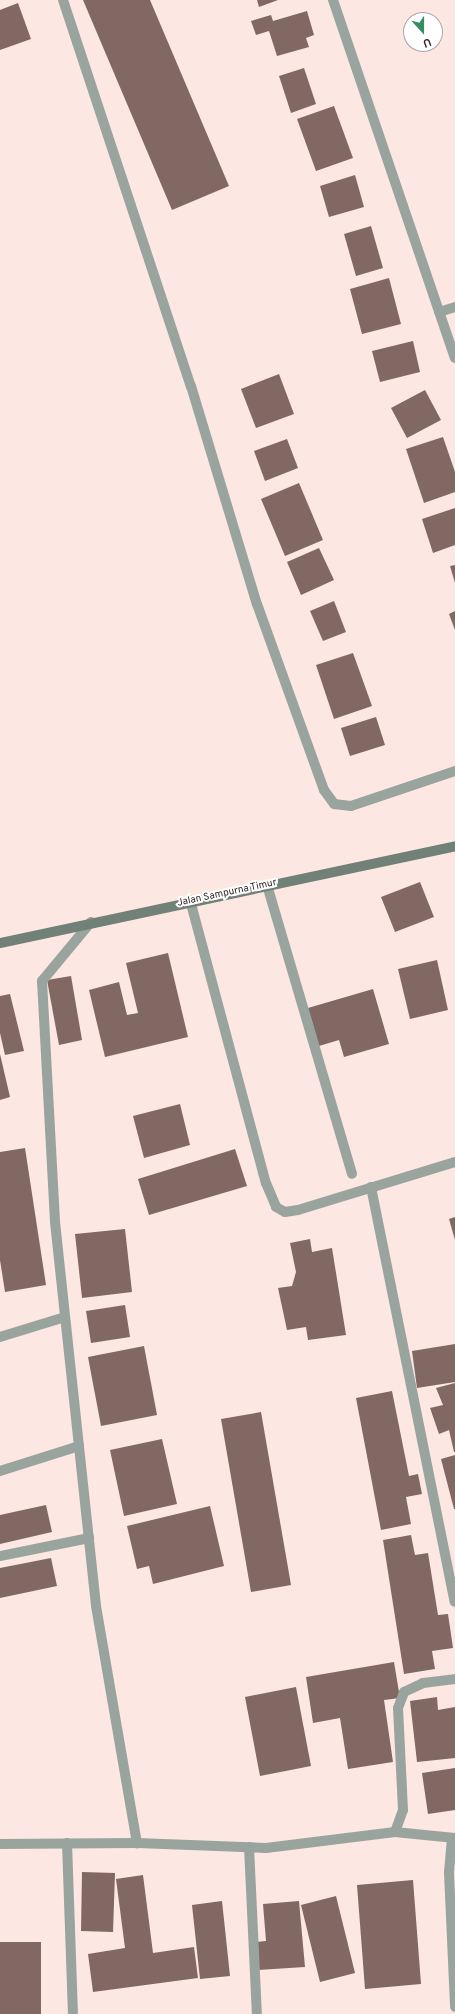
<!DOCTYPE html>
<html>
<head>
<meta charset="utf-8">
<style>
  body { margin:0 }
  #map { position:relative; width:455px; height:2014px; overflow:hidden; background:#fde7e2; font-family:Overpass,sans-serif }
  div>[style] { position:absolute }
  .building>* { inset:0; background:#816863 }
  .lane>* { height:10px; margin:-5px; padding:0 5px; transform-origin:5px; border-radius:5px; background:#9aa49e }
  .street>* { height:10px; margin:-5px; padding:0 5px; transform-origin:5px; border-radius:5px; background:#9aa49e }
  .secondary>* { height:10px; margin:-5px; padding:0 5px; transform-origin:5px; border-radius:5px; background:#728178 }
  span { translate:-50% -50%; white-space:nowrap; text-align:center; line-height:1.15; -webkit-text-stroke:4px #fff; paint-order:stroke }
  .street-label { font-size:10px; color:#302624 }
  .north { position:absolute; left:403px; top:12px; width:40px; height:40px; box-sizing:border-box; background:#fff; border:1px solid #aca8a7; border-radius:50%; rotate:159deg; font-size:11px; font-weight:700; line-height:16px; text-align:center; color:#302624 }
  .north::after { content:''; display:block; margin:auto; width:14px; height:18px; background:#358d62; clip-path:polygon(50% 0,100% 100%,50% 72%,0 100%) }
</style>
</head>
<body>
<div id="map">
  <div class="building">
    <i style="clip-path:polygon(83px 0,150px 0,229px 186px,172px 210px)"></i>
    <i style="clip-path:polygon(257px 0,278px 0,259px 7px)"></i>
    <i style="clip-path:polygon(18px 3px,31px 39px,0 50px,0 10px)"></i>
    <i style="clip-path:polygon(307px 11px,314px 35px,306px 38px,309px 47px,277px 56px,269px 31px,256px 35px,251px 21px,271px 15px,273px 21px)"></i>
    <i style="clip-path:polygon(304px 68px,316px 104px,291px 113px,279px 76px)"></i>
    <i style="clip-path:polygon(334px 106px,353px 158px,316px 171px,297px 119px)"></i>
    <i style="clip-path:polygon(355px 175px,364px 207px,329px 217px,320px 186px)"></i>
    <i style="clip-path:polygon(371px 226px,383px 268px,356px 276px,344px 234px)"></i>
    <i style="clip-path:polygon(389px 278px,401px 324px,362px 334px,350px 289px)"></i>
    <i style="clip-path:polygon(413px 341px,420px 372px,380px 382px,372px 351px)"></i>
    <i style="clip-path:polygon(279px 374px,294px 414px,256px 428px,241px 389px)"></i>
    <i style="clip-path:polygon(425px 390px,441px 420px,407px 438px,391px 408px)"></i>
    <i style="clip-path:polygon(443px 437px,455px 472px,455px 492px,424px 503px,406px 449px)"></i>
    <i style="clip-path:polygon(287px 439px,298px 468px,265px 481px,254px 451px)"></i>
    <i style="clip-path:polygon(299px 483px,323px 540px,285px 556px,261px 499px)"></i>
    <i style="clip-path:polygon(455px 508px,455px 545px,433px 553px,422px 519px)"></i>
    <i style="clip-path:polygon(319px 548px,334px 580px,301px 595px,287px 562px)"></i>
    <i style="clip-path:polygon(455px 565px,455px 583px,450px 566px)"></i>
    <i style="clip-path:polygon(334px 601px,346px 632px,323px 641px,310px 611px)"></i>
    <i style="clip-path:polygon(455px 611px,455px 630px,449px 614px)"></i>
    <i style="clip-path:polygon(353px 653px,372px 706px,334px 719px,316px 665px)"></i>
    <i style="clip-path:polygon(376px 717px,385px 745px,350px 756px,341px 728px)"></i>
    <i style="clip-path:polygon(420px 882px,434px 917px,395px 932px,381px 897px)"></i>
    <i style="clip-path:polygon(168px 953px,188px 1037px,105px 1057px,89px 990px,119px 982px,127px 1015px,138px 1013px,126px 963px)"></i>
    <i style="clip-path:polygon(437px 960px,448px 1010px,410px 1019px,398px 969px)"></i>
    <i style="clip-path:polygon(71px 976px,82px 1040px,59px 1045px,47px 980px)"></i>
    <i style="clip-path:polygon(373px 989px,389px 1044px,344px 1057px,339px 1040px,319px 1046px,308px 1008px)"></i>
    <i style="clip-path:polygon(10px 994px,24px 1051px,5px 1055px,0 1033px,0 996px)"></i>
    <i style="clip-path:polygon(0 1054px,10px 1097px,0 1100px)"></i>
    <i style="clip-path:polygon(180px 1104px,190px 1145px,144px 1158px,133px 1116px)"></i>
    <i style="clip-path:polygon(25px 1148px,46px 1285px,5px 1292px,0 1260px,0 1152px)"></i>
    <i style="clip-path:polygon(235px 1149px,247px 1186px,149px 1215px,138px 1179px)"></i>
    <i style="clip-path:polygon(455px 1217px,455px 1240px,449px 1219px)"></i>
    <i style="clip-path:polygon(125px 1229px,132px 1292px,82px 1298px,75px 1234px)"></i>
    <i style="clip-path:polygon(310px 1239px,312px 1252px,332px 1248px,346px 1335px,308px 1340px,306px 1327px,287px 1330px,278px 1288px,292px 1286px,296px 1272px,290px 1243px)"></i>
    <i style="clip-path:polygon(125px 1305px,130px 1337px,91px 1343px,86px 1311px)"></i>
    <i style="clip-path:polygon(455px 1344px,455px 1382px,417px 1388px,412px 1351px)"></i>
    <i style="clip-path:polygon(144px 1346px,157px 1415px,101px 1426px,88px 1357px)"></i>
    <i style="clip-path:polygon(455px 1383px,455px 1452px,454px 1452px,449px 1430px,439px 1434px,430px 1408px,443px 1405px,436px 1388px)"></i>
    <i style="clip-path:polygon(392px 1391px,409px 1476px,418px 1474px,422px 1494px,406px 1497px,411px 1524px,381px 1530px,356px 1398px)"></i>
    <i style="clip-path:polygon(261px 1412px,291px 1585px,251px 1592px,221px 1419px)"></i>
    <i style="clip-path:polygon(162px 1439px,177px 1504px,124px 1516px,110px 1450px)"></i>
    <i style="clip-path:polygon(455px 1455px,455px 1509px,454px 1509px,441px 1459px)"></i>
    <i style="clip-path:polygon(46px 1505px,52px 1532px,0 1544px,0 1515px)"></i>
    <i style="clip-path:polygon(210px 1506px,224px 1566px,153px 1584px,149px 1566px,137px 1569px,127px 1526px)"></i>
    <i style="clip-path:polygon(411px 1535px,415px 1555px,428px 1553px,438px 1615px,448px 1614px,453px 1648px,432px 1651px,435px 1669px,404px 1674px,383px 1540px)"></i>
    <i style="clip-path:polygon(51px 1558px,57px 1586px,0 1598px,0 1568px)"></i>
    <i style="clip-path:polygon(394px 1662px,400px 1698px,384px 1700px,393px 1762px,348px 1769px,340px 1718px,313px 1723px,306px 1677px)"></i>
    <i style="clip-path:polygon(296px 1687px,311px 1766px,260px 1776px,245px 1697px)"></i>
    <i style="clip-path:polygon(437px 1697px,438px 1710px,455px 1707px,455px 1758px,417px 1762px,410px 1701px)"></i>
    <i style="clip-path:polygon(455px 1768px,455px 1810px,428px 1814px,422px 1773px)"></i>
    <i style="clip-path:polygon(82px 1872px,115px 1873px,113px 1932px,81px 1931px)"></i>
    <i style="clip-path:polygon(143px 1875px,153px 1953px,194px 1947px,198px 1978px,93px 1992px,88px 1954px,125px 1948px,116px 1879px)"></i>
    <i style="clip-path:polygon(413px 1880px,421px 1984px,365px 1989px,357px 1885px)"></i>
    <i style="clip-path:polygon(336px 1896px,355px 1973px,320px 1982px,301px 1905px)"></i>
    <i style="clip-path:polygon(222px 1901px,230px 1976px,200px 1979px,192px 1905px)"></i>
    <i style="clip-path:polygon(299px 1901px,305px 1967px,258px 1970px,256px 1942px,266px 1941px,263px 1904px)"></i>
    <i style="clip-path:polygon(0 1942px,41px 1942px,41px 2014px,0 2014px)"></i>
  </div>
  <div class="lane">
    <i style="left:267px;top:885px;width:301px;rotate:73.6deg"></i>
    <i style="left:0;top:1337px;width:68px;rotate:-17.1deg"></i>
    <i style="left:0;top:1471px;width:83px;rotate:-17.6deg"></i>
    <i style="left:0;top:1556px;width:91px;rotate:-11.4deg"></i>
  </div>
  <div class="street">
    <i style="left:63px;top:0;width:407px;rotate:71.7deg"></i>
    <i style="left:191px;top:386px;width:228px;rotate:73.2deg"></i>
    <i style="left:257px;top:604px;width:198px;rotate:70.2deg"></i>
    <i style="left:324px;top:790px;width:17px;rotate:54deg"></i>
    <i style="left:334px;top:804px;width:17px;rotate:7deg"></i>
    <i style="left:351px;top:806px;width:110px;rotate:-18.6deg"></i>
    <i style="left:333px;top:0;width:378px;rotate:71.2deg"></i>
    <i style="left:439px;top:312px;width:17px;rotate:-17deg"></i>
    <i style="left:190px;top:900px;width:293px;rotate:75deg"></i>
    <i style="left:266px;top:1183px;width:26px;rotate:67deg"></i>
    <i style="left:276px;top:1207px;width:10px;rotate:29deg"></i>
    <i style="left:285px;top:1212px;width:13px;rotate:-9deg"></i>
    <i style="left:298px;top:1210px;width:164px;rotate:-17deg"></i>
    <i style="left:91px;top:922px;width:77px;rotate:129.7deg"></i>
    <i style="left:42px;top:981px;width:241px;rotate:86.9deg"></i>
    <i style="left:55px;top:1222px;width:386px;rotate:83.9deg"></i>
    <i style="left:96px;top:1606px;width:241px;rotate:80.2deg"></i>
    <i style="left:371px;top:1187px;width:423px;rotate:78.6deg"></i>
    <i style="left:395px;top:1832px;width:23px;rotate:-70deg"></i>
    <i style="left:403px;top:1810px;width:102px;rotate:-92.8deg"></i>
    <i style="left:398px;top:1708px;width:17px;rotate:-69deg"></i>
    <i style="left:404px;top:1692px;width:21px;rotate:-25deg"></i>
    <i style="left:423px;top:1683px;width:32px;rotate:-7deg"></i>
    <i style="left:452px;top:1838px;width:35px;rotate:95deg"></i>
    <i style="left:449px;top:1873px;width:134px;rotate:87.4deg"></i>
    <i style="left:67px;top:1843px;width:170px;rotate:88deg"></i>
    <i style="left:0;top:1844px;width:137px;rotate:-0.4deg"></i>
    <i style="left:137px;top:1843px;width:129px;rotate:2.2deg"></i>
    <i style="left:266px;top:1848px;width:130px;rotate:-7.1deg"></i>
    <i style="left:395px;top:1832px;width:60px;rotate:5.7deg"></i>
    <i style="left:249px;top:1847px;width:167px;rotate:87.3deg"></i>
  </div>
  <div class="secondary">
    <i style="left:0;top:943px;width:465px;rotate:-12deg"></i>
  </div>
  <div class="street-label">
    <span style="left:227px;top:893px;rotate:-12deg">Jalan Sampurna Timur</span>
  </div>
  <div class="north">U</div>
</div>
</body>
</html>
